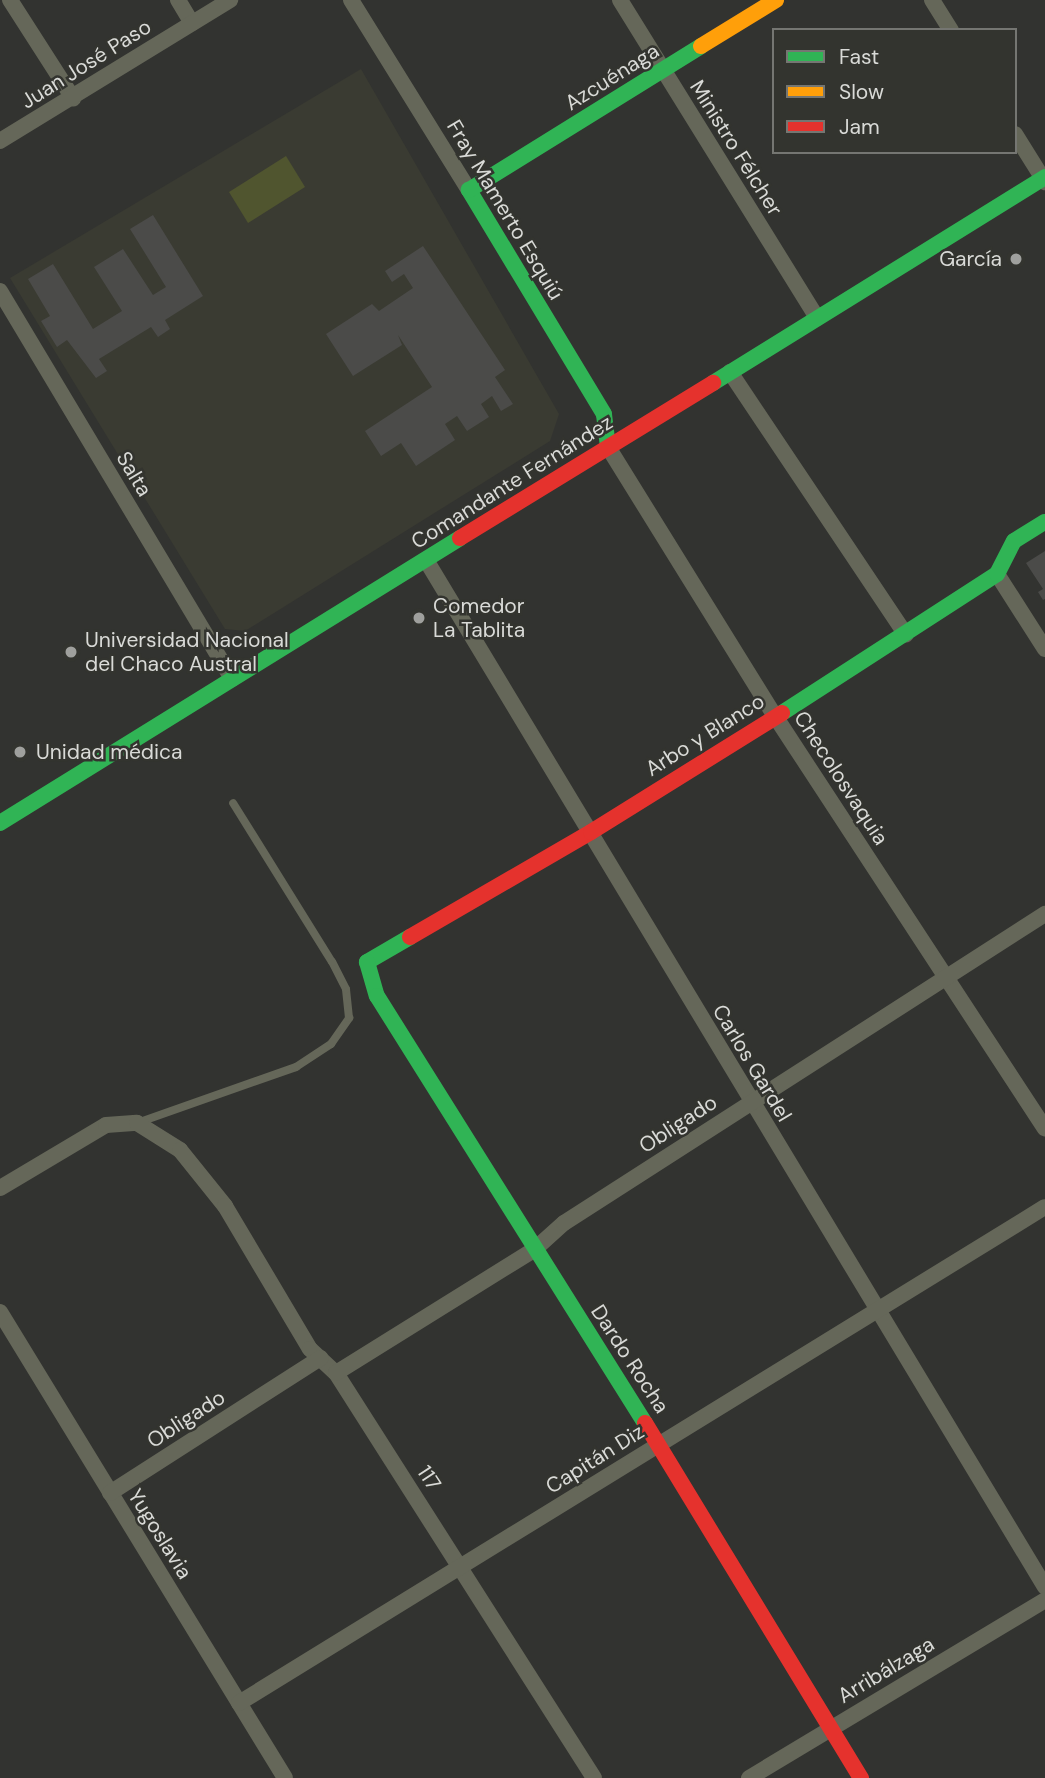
<!DOCTYPE html>
<html>
<head>
<meta charset="utf-8">
<style>
  body { margin:0 }
  #map { position:relative; width:1045px; height:1778px; overflow:hidden; background:#323330; font-family:"DM Sans",sans-serif }
  div>[style] { position:absolute }
  .built>* { inset:0; background:#3a3b32 }
  .green>* { inset:0; background:#50552f }
  .building>* { inset:0; background:#4b4b49 }
  .lane>* { height:8px; margin:-4px; padding:0 4px; transform-origin:4px; border-radius:4px; background:#656759 }
  .street>* { height:16px; margin:-8px; padding:0 8px; transform-origin:8px; border-radius:8px; background:#656759 }
  .fast>* { height:16px; margin:-8px; padding:0 8px; transform-origin:8px; border-radius:8px; background:#30b455 }
  .slow>* { height:16px; margin:-8px; padding:0 8px; transform-origin:8px; border-radius:8px; background:#ff9f0a }
  .jam>* { height:16px; margin:-8px; padding:0 8px; transform-origin:8px; border-radius:8px; background:#e5322d }
  .dots>* { width:19px; height:19px; translate:-50% -50%; box-sizing:border-box; border:4px solid #33342f; border-radius:50% }
  span { translate:-50% -50%; white-space:nowrap; text-align:center; line-height:1.15; -webkit-text-stroke:5px #33342f; paint-order:stroke }
  .street-label { font-size:21px; color:#d9dad7 }
  .poi-label { font-size:21px; color:#d9dad7 }
  .right { translate:-100% -50%; text-align:right }
  .left { translate:0 -50%; text-align:left }
  .legend { position:absolute; left:772px; top:28px; width:245px; height:126px; box-sizing:border-box; background:#33342f; border:2px solid #757672; margin:0; padding:9px 12px; list-style:none; font-size:21px; color:#d9dad7 }
  .legend li { display:flex; align-items:center; gap:14px; height:35px }
  .legend b { width:35px; border:2px solid #757672 }
</style>
</head>
<body>
<div id="map">
  <div class="built">
    <i style="clip-path:polygon(361px 69px,559px 414px,550px 441px,245px 631px,225px 629px,10px 278px)"></i>
  </div>
  <div class="green">
    <i style="clip-path:polygon(286px 156px,305px 187px,248px 223px,229px 192px)"></i>
  </div>
  <div class="building">
    <i style="clip-path:polygon(153px 215px,203px 296px,165px 320px,170px 329px,158px 337px,151px 327px,99px 359px,107px 371px,96px 378px,67px 340px,57px 347px,41px 321px,50px 316px,28px 279px,53px 264px,93px 329px,122px 311px,94px 267px,123px 249px,153px 295px,166px 287px,130px 229px)"></i>
    <i style="clip-path:polygon(423px 246px,505px 370px,495px 377px,513px 404px,501px 411px,492px 396px,481px 404px,489px 417px,467px 431px,457px 416px,445px 424px,455px 440px,416px 466px,401px 443px,381px 456px,365px 431px,432px 387px,398px 335px,402px 345px,353px 376px,326px 334px,372px 304px,379px 311px,413px 288px,404px 274px,392px 282px,385px 271px)"></i>
    <i style="clip-path:polygon(1045px 551px,1045px 599px,1043px 600px,1038px 592px,1043px 589px,1026px 563px)"></i>
  </div>
  <div class="lane">
    <i style="left:137px;top:1123px;width:169px;rotate:-19.4deg"></i>
    <i style="left:296px;top:1067px;width:42px;rotate:-33.3deg"></i>
    <i style="left:331px;top:1044px;width:32px;rotate:-55deg"></i>
    <i style="left:349px;top:1018px;width:29px;rotate:-96deg"></i>
    <i style="left:346px;top:989px;width:30px;rotate:-117deg"></i>
    <i style="left:332px;top:962px;width:187px;rotate:-121.9deg"></i>
  </div>
  <div class="street">
    <i style="left:10px;top:0;width:117px;rotate:57.3deg"></i>
    <i style="left:178px;top:0;width:27px;rotate:59deg"></i>
    <i style="left:351px;top:0;width:224px;rotate:58.2deg"></i>
    <i style="left:620px;top:0;width:374px;rotate:58.2deg"></i>
    <i style="left:932px;top:0;width:36px;rotate:58deg"></i>
    <i style="left:1015px;top:134px;width:57px;rotate:58deg"></i>
    <i style="left:0;top:141px;width:270px;rotate:-31.5deg"></i>
    <i style="left:0;top:291px;width:452px;rotate:59.1deg"></i>
    <i style="left:730px;top:372px;width:316px;rotate:56.2deg"></i>
    <i style="left:608px;top:447px;width:317px;rotate:58.2deg"></i>
    <i style="left:775px;top:716px;width:493px;rotate:56.8deg"></i>
    <i style="left:426px;top:560px;width:1199px;rotate:58.92deg"></i>
    <i style="left:997px;top:574px;width:89px;rotate:57.4deg"></i>
    <i style="left:0;top:1188px;width:123px;rotate:-30.7deg"></i>
    <i style="left:106px;top:1125px;width:31px;rotate:-4deg"></i>
    <i style="left:137px;top:1123px;width:51px;rotate:32.1deg"></i>
    <i style="left:180px;top:1150px;width:72px;rotate:51.2deg"></i>
    <i style="left:225px;top:1206px;width:166px;rotate:59.3deg"></i>
    <i style="left:310px;top:1349px;width:35px;rotate:43deg"></i>
    <i style="left:336px;top:1373px;width:480px;rotate:57.5deg"></i>
    <i style="left:0;top:1312px;width:546px;rotate:58.55deg"></i>
    <i style="left:336px;top:1373px;width:234px;rotate:-31.9deg"></i>
    <i style="left:535px;top:1249px;width:39px;rotate:-42deg"></i>
    <i style="left:564px;top:1223px;width:572px;rotate:-32.72deg"></i>
    <i style="left:110px;top:1493px;width:250px;rotate:-32.7deg"></i>
    <i style="left:239px;top:1703px;width:946px;rotate:-31.61deg"></i>
    <i style="left:749px;top:1778px;width:345px;rotate:-31deg"></i>
  </div>
  <div class="fast">
    <i style="left:713px;top:383px;width:391px;rotate:-31.8deg"></i>
    <i style="left:608px;top:447px;width:33px;rotate:-97deg"></i>
    <i style="left:604px;top:414px;width:262px;rotate:-121.1deg"></i>
    <i style="left:469px;top:190px;width:273px;rotate:-31.8deg"></i>
    <i style="left:782px;top:713px;width:256px;rotate:-32.9deg"></i>
    <i style="left:997px;top:574px;width:37px;rotate:-63deg"></i>
    <i style="left:1014px;top:541px;width:36px;rotate:-32deg"></i>
    <i style="left:0;top:823px;width:541px;rotate:-31.78deg"></i>
    <i style="left:410px;top:937px;width:50px;rotate:149.8deg"></i>
    <i style="left:367px;top:962px;width:35px;rotate:74deg"></i>
    <i style="left:377px;top:996px;width:504px;rotate:57.89deg"></i>
  </div>
  <div class="slow">
    <i style="left:701px;top:46px;width:88px;rotate:-31.5deg"></i>
  </div>
  <div class="jam">
    <i style="left:460px;top:538px;width:297px;rotate:-31.5deg"></i>
    <i style="left:410px;top:937px;width:209px;rotate:-30.1deg"></i>
    <i style="left:591px;top:832px;width:225px;rotate:-31.9deg"></i>
    <i style="left:645px;top:1423px;width:416px;rotate:58.7deg"></i>
  </div>
  <div class="dots">
    <i style="left:1016px;top:259px;background:#9fa09d"></i>
    <i style="left:419px;top:618px;background:#9fa09d"></i>
    <i style="left:71px;top:652px;background:#9fa09d"></i>
    <i style="left:20px;top:752px;background:#9fa09d"></i>
  </div>
  <div class="street-label">
    <span style="left:86px;top:64px;rotate:-32deg">Juan José Paso</span>
    <span style="left:612px;top:77px;rotate:-32deg">Azcuénaga</span>
    <span style="left:736px;top:148px;rotate:58deg">Ministro Félcher</span>
    <span style="left:505px;top:210px;rotate:59deg">Fray Mamerto Esquiú</span>
    <span style="left:134px;top:474px;rotate:59deg">Salta</span>
    <span style="left:512px;top:482px;rotate:-32deg">Comandante Fernández</span>
    <span style="left:705px;top:735px;rotate:-32deg">Arbo y Blanco</span>
    <span style="left:841px;top:778px;rotate:57deg">Checolosvaquia</span>
    <span style="left:752px;top:1063px;rotate:59deg">Carlos Gardel</span>
    <span style="left:678px;top:1124px;rotate:-33deg">Obligado</span>
    <span style="left:630px;top:1359px;rotate:57deg">Dardo Rocha</span>
    <span style="left:186px;top:1419px;rotate:-33deg">Obligado</span>
    <span style="left:595px;top:1459px;rotate:-32deg">Capitán Diz</span>
    <span style="left:429px;top:1478px;rotate:57deg">117</span>
    <span style="left:160px;top:1534px;rotate:58deg">Yugoslavia</span>
    <span style="left:886px;top:1670px;rotate:-31deg">Arribálzaga</span>
  </div>
  <div class="poi-label">
    <span class="right" style="left:1002px;top:259px">García</span>
    <span class="left" style="left:433px;top:618px">Comedor<br>La Tablita</span>
    <span class="left" style="left:85px;top:652px">Universidad Nacional<br>del Chaco Austral</span>
    <span class="left" style="left:36px;top:752px">Unidad médica</span>
  </div>
  <ul class="legend">
  <li><b style="height:9px;background:#30b455"></b>Fast</li>
  <li><b style="height:9px;background:#ff9f0a"></b>Slow</li>
  <li><b style="height:9px;background:#e5322d"></b>Jam</li>
  </ul>
</div>
</body>
</html>
